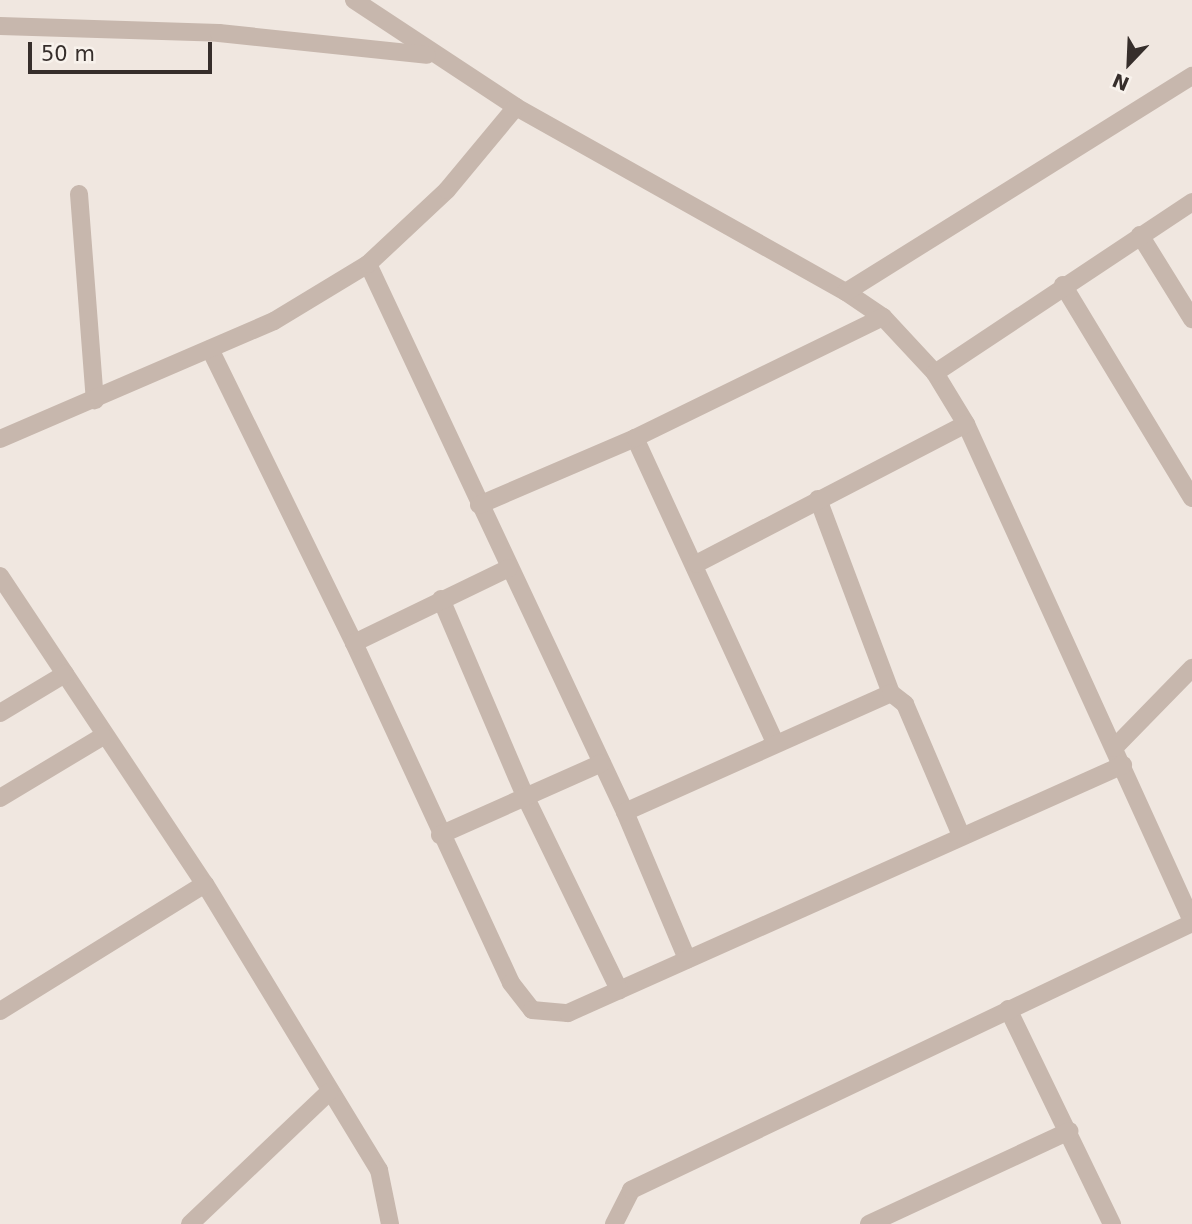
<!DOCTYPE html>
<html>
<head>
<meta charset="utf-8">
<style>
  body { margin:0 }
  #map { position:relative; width:1192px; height:1224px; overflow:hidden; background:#f0e7e0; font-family:"DejaVu Sans",sans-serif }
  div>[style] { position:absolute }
  .street>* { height:18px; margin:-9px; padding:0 9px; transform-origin:9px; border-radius:9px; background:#c7b7ad }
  span { translate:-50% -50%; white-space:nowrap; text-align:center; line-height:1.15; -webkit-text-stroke:7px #f8f2ec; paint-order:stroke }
  .north { position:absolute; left:1094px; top:28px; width:70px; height:70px; -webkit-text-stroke:5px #f8f2ec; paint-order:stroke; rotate:203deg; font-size:19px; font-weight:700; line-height:28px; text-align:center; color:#362e2b }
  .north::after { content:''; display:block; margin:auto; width:24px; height:32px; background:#362e2b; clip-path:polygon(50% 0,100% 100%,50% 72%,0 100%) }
  .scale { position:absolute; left:28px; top:42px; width:184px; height:32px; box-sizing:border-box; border:4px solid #362e2b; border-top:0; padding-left:9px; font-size:21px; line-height:24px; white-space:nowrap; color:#362e2b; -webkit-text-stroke:5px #f8f2ec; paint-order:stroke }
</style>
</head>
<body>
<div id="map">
  <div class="street">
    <i style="left:354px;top:0;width:194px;rotate:33.4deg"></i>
    <i style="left:516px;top:107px;width:378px;rotate:29.3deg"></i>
    <i style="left:846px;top:292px;width:45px;rotate:34deg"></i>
    <i style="left:883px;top:317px;width:76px;rotate:47.1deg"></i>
    <i style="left:935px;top:373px;width:60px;rotate:58.7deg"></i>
    <i style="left:966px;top:424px;width:546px;rotate:65.55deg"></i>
    <i style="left:0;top:26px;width:219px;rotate:1.8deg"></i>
    <i style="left:219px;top:33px;width:209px;rotate:6deg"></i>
    <i style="left:79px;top:194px;width:207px;rotate:85.6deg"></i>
    <i style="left:1140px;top:235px;width:99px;rotate:58.2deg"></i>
    <i style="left:368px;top:264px;width:605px;rotate:64.87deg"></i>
    <i style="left:625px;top:812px;width:160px;rotate:67.1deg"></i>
    <i style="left:1063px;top:285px;width:249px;rotate:58.8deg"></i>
    <i style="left:846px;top:292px;width:408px;rotate:-32deg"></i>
    <i style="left:210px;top:349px;width:327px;rotate:63.9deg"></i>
    <i style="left:354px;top:643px;width:374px;rotate:65.2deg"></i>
    <i style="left:511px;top:983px;width:34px;rotate:52deg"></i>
    <i style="left:532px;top:1010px;width:36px;rotate:5deg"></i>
    <i style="left:568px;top:1013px;width:608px;rotate:-24.08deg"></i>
    <i style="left:935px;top:373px;width:309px;rotate:-33.6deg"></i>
    <i style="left:635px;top:438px;width:336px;rotate:65.3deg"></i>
    <i style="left:0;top:439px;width:298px;rotate:-23.3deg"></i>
    <i style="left:274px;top:321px;width:110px;rotate:-31.2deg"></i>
    <i style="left:368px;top:264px;width:108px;rotate:-43.1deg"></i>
    <i style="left:447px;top:190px;width:108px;rotate:-50.3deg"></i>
    <i style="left:818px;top:499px;width:207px;rotate:69.4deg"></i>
    <i style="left:479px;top:505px;width:170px;rotate:-23.2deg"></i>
    <i style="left:635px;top:438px;width:276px;rotate:-26deg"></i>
    <i style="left:696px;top:564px;width:304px;rotate:-27.4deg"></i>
    <i style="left:0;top:576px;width:370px;rotate:56.4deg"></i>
    <i style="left:205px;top:884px;width:335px;rotate:58.7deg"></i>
    <i style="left:379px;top:1170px;width:55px;rotate:78.5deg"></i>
    <i style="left:441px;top:599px;width:214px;rotate:66.9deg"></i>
    <i style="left:525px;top:796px;width:216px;rotate:64.1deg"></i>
    <i style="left:354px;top:643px;width:172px;rotate:-25.8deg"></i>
    <i style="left:0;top:713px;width:76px;rotate:-31deg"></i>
    <i style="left:1114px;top:748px;width:112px;rotate:-45.7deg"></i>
    <i style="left:0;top:798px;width:120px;rotate:-31deg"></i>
    <i style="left:625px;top:812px;width:291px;rotate:-24.1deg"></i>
    <i style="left:891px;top:693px;width:18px;rotate:38deg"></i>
    <i style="left:905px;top:704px;width:142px;rotate:66.9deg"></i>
    <i style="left:440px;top:835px;width:177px;rotate:-24deg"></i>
    <i style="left:1008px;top:1009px;width:239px;rotate:64.2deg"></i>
    <i style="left:0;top:1011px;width:241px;rotate:-31.8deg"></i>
    <i style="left:190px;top:1224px;width:192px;rotate:-43.5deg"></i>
    <i style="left:614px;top:1224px;width:38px;rotate:-63deg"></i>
    <i style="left:631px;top:1190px;width:621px;rotate:-25.45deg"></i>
    <i style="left:869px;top:1224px;width:221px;rotate:-24.9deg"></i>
  </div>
  <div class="north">N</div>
  <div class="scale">50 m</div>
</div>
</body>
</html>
